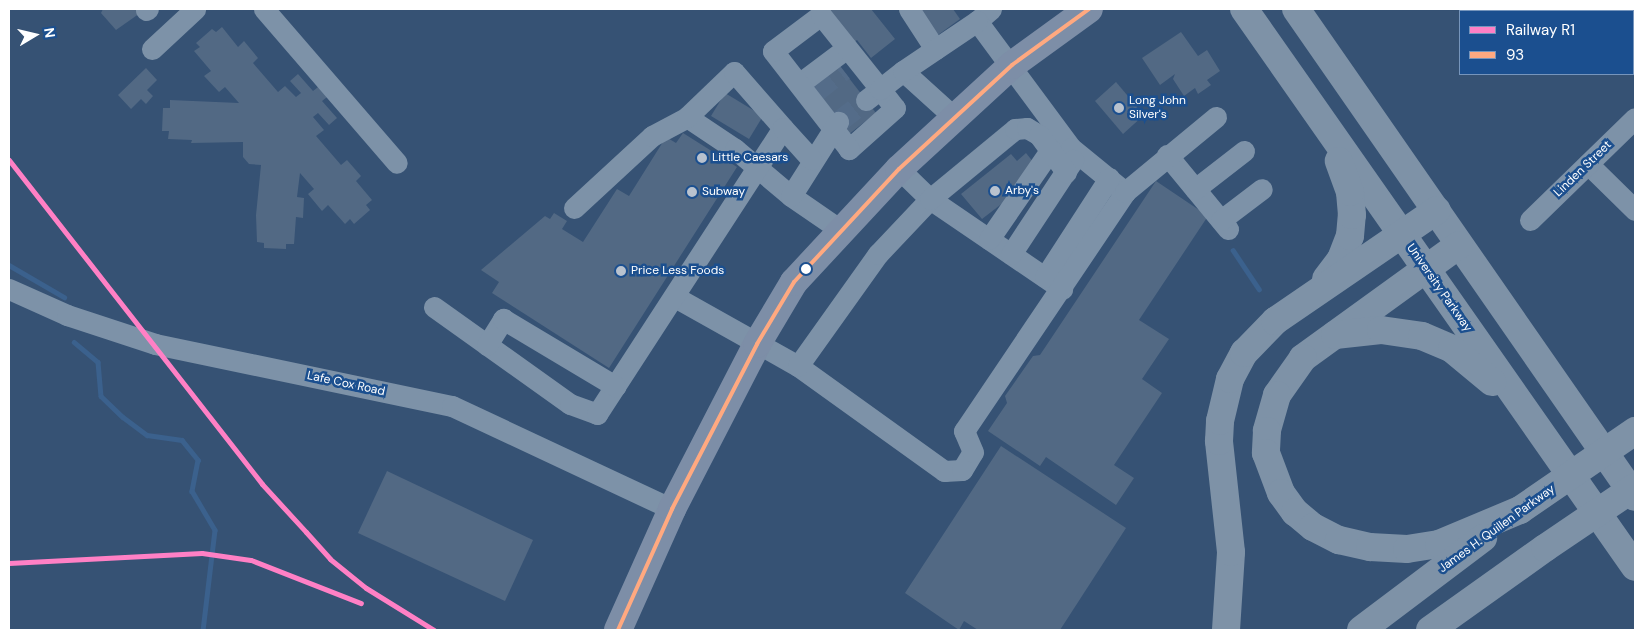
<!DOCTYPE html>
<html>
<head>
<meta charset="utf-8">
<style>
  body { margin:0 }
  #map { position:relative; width:1644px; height:639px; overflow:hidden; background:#365274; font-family:"DM Sans",sans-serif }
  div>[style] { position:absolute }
  .stream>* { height:4.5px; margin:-2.25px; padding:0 2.25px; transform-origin:2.25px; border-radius:2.25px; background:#3b618d }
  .building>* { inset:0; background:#526984 }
  .minor-tunnel>* { height:21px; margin-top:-10.5px; transform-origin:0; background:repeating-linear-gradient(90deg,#546c89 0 21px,transparent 0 32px) }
  .minor>* { height:21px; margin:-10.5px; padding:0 10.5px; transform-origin:10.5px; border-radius:10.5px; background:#7d92a8 }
  .major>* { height:28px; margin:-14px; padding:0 14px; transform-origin:14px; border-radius:14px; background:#7d8ea7 }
  .highway>* { height:28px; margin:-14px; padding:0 14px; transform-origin:14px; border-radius:14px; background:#7e92a7 }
  .highway-bridge>* { height:28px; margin:-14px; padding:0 14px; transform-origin:14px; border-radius:14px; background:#7e92a7 }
  .bus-1>* { height:4px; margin:-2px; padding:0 2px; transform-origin:2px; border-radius:2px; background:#ffa980 }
  .rail-1>* { height:5px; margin:-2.5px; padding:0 2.5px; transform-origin:2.5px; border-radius:2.5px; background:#ff80c5 }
  .dots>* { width:14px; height:14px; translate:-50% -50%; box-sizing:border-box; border:2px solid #1b4f8f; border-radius:50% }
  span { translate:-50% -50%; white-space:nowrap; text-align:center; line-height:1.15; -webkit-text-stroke:5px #1b4f8f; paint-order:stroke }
  .poi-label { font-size:12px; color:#fff }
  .left { translate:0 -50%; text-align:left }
  .street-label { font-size:12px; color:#fff }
  .frame { position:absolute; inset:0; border:10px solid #fff; pointer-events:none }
  .legend { position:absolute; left:1459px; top:10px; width:175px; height:65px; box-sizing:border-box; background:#1b4f8f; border:1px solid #7695bc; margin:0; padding:6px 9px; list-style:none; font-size:15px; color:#fff }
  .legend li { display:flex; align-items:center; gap:10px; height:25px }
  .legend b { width:25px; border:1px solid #7695bc }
  .north { position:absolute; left:10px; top:10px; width:50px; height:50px; -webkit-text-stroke:4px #1b4f8f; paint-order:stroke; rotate:81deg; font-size:14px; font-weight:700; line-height:20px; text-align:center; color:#fff }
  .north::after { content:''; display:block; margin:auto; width:18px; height:22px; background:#fff; clip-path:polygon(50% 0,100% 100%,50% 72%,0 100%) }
</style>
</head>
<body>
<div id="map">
  <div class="stream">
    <i style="left:1233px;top:250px;width:47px;rotate:56.3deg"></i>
    <i style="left:9px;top:265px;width:64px;rotate:30.2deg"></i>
    <i style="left:74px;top:342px;width:31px;rotate:40deg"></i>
    <i style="left:98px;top:362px;width:34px;rotate:85deg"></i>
    <i style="left:101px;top:396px;width:30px;rotate:44deg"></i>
    <i style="left:123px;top:417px;width:30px;rotate:37deg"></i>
    <i style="left:147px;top:435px;width:35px;rotate:8deg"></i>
    <i style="left:182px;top:440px;width:26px;rotate:51deg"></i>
    <i style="left:198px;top:460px;width:32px;rotate:101deg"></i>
    <i style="left:192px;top:491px;width:45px;rotate:59.5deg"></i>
    <i style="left:215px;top:530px;width:101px;rotate:96.8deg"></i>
  </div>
  <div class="building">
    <i style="clip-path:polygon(103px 9px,141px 9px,143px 11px,116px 30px,101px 13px)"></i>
    <i style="clip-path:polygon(827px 9px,871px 9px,895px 39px,871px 58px,857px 40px,853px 43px)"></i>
    <i style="clip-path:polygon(915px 9px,953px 9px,960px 19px,938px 35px)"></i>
    <i style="clip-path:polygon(222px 27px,238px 47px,244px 41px,258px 58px,253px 63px,278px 92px,285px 86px,296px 97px,301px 93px,290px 81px,298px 74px,313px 91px,322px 84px,331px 94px,322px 101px,337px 118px,329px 125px,318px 113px,313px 117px,324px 130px,316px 136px,341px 165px,347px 160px,361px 176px,356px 181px,372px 200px,366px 205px,370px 210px,354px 224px,350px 219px,345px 224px,328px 205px,322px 211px,308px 194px,314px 189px,300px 173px,297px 197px,304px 198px,303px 218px,296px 217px,294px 244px,286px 244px,286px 249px,264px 248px,264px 243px,257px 242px,256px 215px,261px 165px,249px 164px,243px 157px,243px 142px,191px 143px,192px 140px,168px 139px,169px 131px,162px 131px,163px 108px,170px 108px,170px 100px,239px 103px,225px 87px,219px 92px,204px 76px,211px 71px,194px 51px,200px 47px,196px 43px,212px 29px,216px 32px)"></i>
    <i style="clip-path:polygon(1181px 32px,1198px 56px,1207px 50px,1220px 71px,1207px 80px,1211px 85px,1198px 94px,1195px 88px,1184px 96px,1173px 79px,1175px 74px,1160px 85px,1142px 58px)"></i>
    <i style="clip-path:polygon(835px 60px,876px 113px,848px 135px,807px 81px)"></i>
    <i style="clip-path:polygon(146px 68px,157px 80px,147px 90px,153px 96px,146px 104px,141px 99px,131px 109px,118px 95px)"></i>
    <i style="clip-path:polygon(1116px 82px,1144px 115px,1123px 134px,1095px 101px)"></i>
    <i style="clip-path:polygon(725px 93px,763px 116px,749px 139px,711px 116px)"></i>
    <i style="clip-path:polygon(683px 133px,737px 167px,609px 368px,492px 293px,499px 282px,481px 270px,545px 216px,550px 219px,554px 213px,567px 221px,562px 229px,583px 242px,617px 189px,629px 196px,666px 137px,676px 143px)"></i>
    <i style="clip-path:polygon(1026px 153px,1034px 163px,1028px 174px,1005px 195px,1008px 199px,982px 219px,961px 194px,1011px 154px,1017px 161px)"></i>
    <i style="clip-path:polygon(1156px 181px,1208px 216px,1139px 320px,1169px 339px,1142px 379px,1162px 393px,1114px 465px,1134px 478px,1116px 505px,1046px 457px,1040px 466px,988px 431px,1007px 403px,1005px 396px,1033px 356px,1040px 355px)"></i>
    <i style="clip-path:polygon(1001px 446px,1126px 528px,1060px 630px,978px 630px,964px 621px,959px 630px,905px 593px)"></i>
    <i style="clip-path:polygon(387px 471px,533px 540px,505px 601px,358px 533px)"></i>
  </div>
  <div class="minor-tunnel">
    <i style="left:815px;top:92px;width:36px;rotate:-38deg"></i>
    <i style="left:838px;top:122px;width:36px;rotate:-38deg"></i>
  </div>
  <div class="minor">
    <i style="left:264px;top:9px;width:203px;rotate:49.2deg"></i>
    <i style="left:909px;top:9px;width:48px;rotate:57deg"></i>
    <i style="left:991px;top:9px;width:18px;rotate:139deg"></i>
    <i style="left:977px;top:21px;width:158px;rotate:53.5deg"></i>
    <i style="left:1071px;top:148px;width:70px;rotate:39.2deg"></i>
    <i style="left:146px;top:10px;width:2px;rotate:-27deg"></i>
    <i style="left:152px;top:49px;width:59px;rotate:-42.9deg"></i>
    <i style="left:799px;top:84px;width:60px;rotate:-36.9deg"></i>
    <i style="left:866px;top:100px;width:18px;rotate:-38deg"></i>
    <i style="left:880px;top:89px;width:24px;rotate:52deg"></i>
    <i style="left:895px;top:108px;width:62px;rotate:138.3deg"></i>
    <i style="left:849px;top:149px;width:124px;rotate:-127.8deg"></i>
    <i style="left:773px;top:51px;width:60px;rotate:-36.9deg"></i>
    <i style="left:821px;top:15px;width:95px;rotate:51.4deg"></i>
    <i style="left:880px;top:89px;width:29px;rotate:-38deg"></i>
    <i style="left:687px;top:117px;width:58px;rotate:33.7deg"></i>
    <i style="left:735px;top:149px;width:73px;rotate:40deg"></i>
    <i style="left:791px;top:196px;width:58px;rotate:34.5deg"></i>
    <i style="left:955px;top:118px;width:70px;rotate:-137.9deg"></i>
    <i style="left:903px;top:71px;width:89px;rotate:-34deg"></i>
    <i style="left:1167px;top:155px;width:96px;rotate:50.5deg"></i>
    <i style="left:1588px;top:164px;width:66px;rotate:44.4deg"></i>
    <i style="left:899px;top:169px;width:43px;rotate:44.1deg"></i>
    <i style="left:930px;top:199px;width:160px;rotate:34.3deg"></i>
    <i style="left:1195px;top:189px;width:62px;rotate:-37.8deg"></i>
    <i style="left:791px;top:196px;width:88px;rotate:-57.6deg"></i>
    <i style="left:574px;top:208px;width:106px;rotate:-42.7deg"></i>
    <i style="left:652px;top:136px;width:40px;rotate:-28deg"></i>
    <i style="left:687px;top:117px;width:65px;rotate:-43.8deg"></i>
    <i style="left:734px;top:72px;width:74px;rotate:48.8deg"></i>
    <i style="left:1221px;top:220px;width:51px;rotate:-37.1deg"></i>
    <i style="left:1530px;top:220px;width:146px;rotate:-44.2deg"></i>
    <i style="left:989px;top:239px;width:109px;rotate:-55.4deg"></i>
    <i style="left:1011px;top:254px;width:113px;rotate:-56.6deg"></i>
    <i style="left:1045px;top:277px;width:118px;rotate:-57.1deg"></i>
    <i style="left:9px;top:289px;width:64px;rotate:24.1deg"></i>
    <i style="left:67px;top:315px;width:93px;rotate:18.2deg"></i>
    <i style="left:155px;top:344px;width:303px;rotate:11.8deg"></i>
    <i style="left:452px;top:406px;width:243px;rotate:25.1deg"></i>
    <i style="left:675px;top:297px;width:141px;rotate:29.3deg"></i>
    <i style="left:798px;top:366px;width:180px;rotate:35.7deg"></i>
    <i style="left:944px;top:471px;width:18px;rotate:-3deg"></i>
    <i style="left:962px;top:470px;width:21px;rotate:-59deg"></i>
    <i style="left:973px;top:452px;width:23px;rotate:-113deg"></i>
    <i style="left:964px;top:431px;width:288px;rotate:-56deg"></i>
    <i style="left:1125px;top:192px;width:118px;rotate:-39.5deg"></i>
    <i style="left:434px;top:307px;width:167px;rotate:35.5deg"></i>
    <i style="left:570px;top:404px;width:29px;rotate:20deg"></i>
    <i style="left:597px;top:414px;width:341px;rotate:-57deg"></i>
    <i style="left:783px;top:128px;width:42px;rotate:47.9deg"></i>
    <i style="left:487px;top:345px;width:31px;rotate:-58deg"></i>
    <i style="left:503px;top:319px;width:131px;rotate:30.9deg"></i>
    <i style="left:798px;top:366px;width:138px;rotate:-54.5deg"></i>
    <i style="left:878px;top:254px;width:76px;rotate:-46.6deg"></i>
    <i style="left:930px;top:199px;width:110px;rotate:-39.5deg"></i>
    <i style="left:1015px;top:129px;width:12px;rotate:-5deg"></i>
    <i style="left:1027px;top:128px;width:14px;rotate:30deg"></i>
    <i style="left:1039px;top:135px;width:46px;rotate:53.9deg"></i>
  </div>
  <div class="major">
    <i style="left:618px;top:630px;width:133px;rotate:-65.9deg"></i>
    <i style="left:672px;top:509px;width:186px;rotate:-62.7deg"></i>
    <i style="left:757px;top:344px;width:72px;rotate:-59.2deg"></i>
    <i style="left:794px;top:282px;width:154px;rotate:-47.1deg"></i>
    <i style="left:899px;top:169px;width:154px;rotate:-42.6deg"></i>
    <i style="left:1012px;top:65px;width:95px;rotate:-36deg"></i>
  </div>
  <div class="highway">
    <i style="left:1244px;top:9px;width:681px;rotate:54.98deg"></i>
    <i style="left:1296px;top:9px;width:594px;rotate:55.21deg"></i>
    <i style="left:1459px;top:245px;width:193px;rotate:144.1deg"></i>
    <i style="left:1303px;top:358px;width:45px;rotate:125.1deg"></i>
    <i style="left:1277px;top:395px;width:37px;rotate:106deg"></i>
    <i style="left:1267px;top:431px;width:22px;rotate:93deg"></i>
    <i style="left:1266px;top:453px;width:43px;rotate:69.4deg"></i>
    <i style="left:1281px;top:493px;width:24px;rotate:54deg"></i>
    <i style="left:1295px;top:512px;width:23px;rotate:40deg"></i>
    <i style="left:1313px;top:527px;width:29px;rotate:27deg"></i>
    <i style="left:1339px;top:540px;width:32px;rotate:13deg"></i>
    <i style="left:1370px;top:547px;width:37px;rotate:3deg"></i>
    <i style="left:1407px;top:549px;width:32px;rotate:-9deg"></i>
    <i style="left:1439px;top:544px;width:88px;rotate:-22.8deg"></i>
    <i style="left:1326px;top:279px;width:25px;rotate:-53deg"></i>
    <i style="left:1341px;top:259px;width:25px;rotate:-69deg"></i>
    <i style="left:1350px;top:236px;width:21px;rotate:-85deg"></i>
    <i style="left:1352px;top:215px;width:23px;rotate:-95deg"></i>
    <i style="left:1350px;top:192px;width:33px;rotate:-110deg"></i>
    <i style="left:1335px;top:335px;width:46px;rotate:-6.2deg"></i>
    <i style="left:1381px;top:330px;width:41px;rotate:8.3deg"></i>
    <i style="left:1422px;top:336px;width:33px;rotate:23deg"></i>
    <i style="left:1452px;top:349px;width:52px;rotate:39.5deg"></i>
    <i style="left:1226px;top:630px;width:78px;rotate:-86.3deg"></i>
    <i style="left:1231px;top:552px;width:112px;rotate:-96.2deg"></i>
    <i style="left:1219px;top:441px;width:20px;rotate:-87deg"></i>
    <i style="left:1220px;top:421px;width:43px;rotate:-76.6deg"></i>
    <i style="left:1230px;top:379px;width:30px;rotate:-62deg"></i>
    <i style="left:1244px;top:353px;width:45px;rotate:-45.9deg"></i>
    <i style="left:1275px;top:321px;width:196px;rotate:-34.4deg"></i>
    <i style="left:1361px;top:630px;width:153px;rotate:-37deg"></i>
    <i style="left:1430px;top:630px;width:141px;rotate:-35.5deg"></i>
  </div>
  <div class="highway-bridge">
    <i style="left:1520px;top:510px;width:140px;rotate:-34.5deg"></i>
    <i style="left:1545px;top:548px;width:109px;rotate:-34.1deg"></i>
  </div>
  <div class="bus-1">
    <i style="left:618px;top:630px;width:133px;rotate:-65.9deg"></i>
    <i style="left:672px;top:509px;width:186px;rotate:-62.7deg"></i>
    <i style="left:757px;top:344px;width:72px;rotate:-59.2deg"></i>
    <i style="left:794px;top:282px;width:154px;rotate:-47.1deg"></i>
    <i style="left:899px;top:169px;width:154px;rotate:-42.6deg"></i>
    <i style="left:1012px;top:65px;width:95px;rotate:-36deg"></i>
  </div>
  <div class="rail-1">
    <i style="left:9px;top:160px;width:411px;rotate:52deg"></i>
    <i style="left:262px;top:484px;width:65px;rotate:47.5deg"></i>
    <i style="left:306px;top:532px;width:36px;rotate:48deg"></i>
    <i style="left:330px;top:559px;width:46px;rotate:38.9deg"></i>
    <i style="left:366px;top:588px;width:80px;rotate:31.7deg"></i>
    <i style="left:9px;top:563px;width:193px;rotate:-3deg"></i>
    <i style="left:202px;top:553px;width:49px;rotate:8.1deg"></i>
    <i style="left:251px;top:560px;width:118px;rotate:21.4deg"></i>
  </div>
  <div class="dots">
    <i style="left:1119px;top:108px;background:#b9c2ce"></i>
    <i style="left:702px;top:158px;background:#b9c2ce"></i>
    <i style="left:995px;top:191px;background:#b9c2ce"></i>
    <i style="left:692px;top:192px;background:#b9c2ce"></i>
    <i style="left:806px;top:269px;background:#fff"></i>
    <i style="left:621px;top:271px;background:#b9c2ce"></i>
  </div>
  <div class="poi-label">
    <span class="left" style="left:1129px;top:108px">Long John<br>Silver's</span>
    <span class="left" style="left:712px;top:158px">Little Caesars</span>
    <span class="left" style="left:1005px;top:191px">Arby's</span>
    <span class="left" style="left:702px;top:192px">Subway</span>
    <span class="left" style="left:631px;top:271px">Price Less Foods</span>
  </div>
  <div class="street-label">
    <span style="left:1583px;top:169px;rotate:-44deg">Linden Street</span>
    <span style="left:1439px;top:288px;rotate:55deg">University Parkway</span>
    <span style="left:346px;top:384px;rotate:12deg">Lafe Cox Road</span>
    <span style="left:1497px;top:529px;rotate:-36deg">James H. Quillen Parkway</span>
  </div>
  <div class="frame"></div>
  <ul class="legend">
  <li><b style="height:6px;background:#ff80c5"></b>Railway R1</li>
  <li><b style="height:6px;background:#ffa980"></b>93</li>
  </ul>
  <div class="north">N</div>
</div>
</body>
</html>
